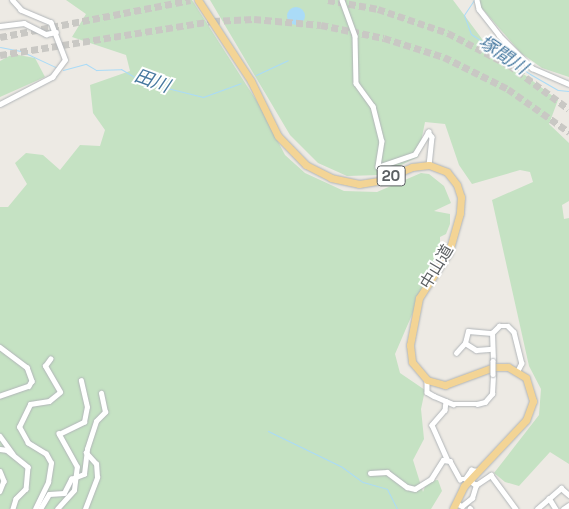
<!DOCTYPE html>
<html>
<head>
<meta charset="utf-8">
<style>
  body { margin:0 }
  #map { position:relative; width:569px; height:509px; overflow:hidden; background:#edeae4; font-family:"Space Grotesk","Noto Sans JP",sans-serif }
  div>[style] { position:absolute }
  .green>* { inset:0; background:#c5e2c3 }
  .water>* { inset:0; background:#aadbf7 }
  .round { border-radius:50% }
  .stream>* { height:1px; margin:-0.5px; padding:0 0.5px; transform-origin:0.5px; border-radius:0.5px; background:#aadbf7 }
  .highway-tunnel>* { height:7px; margin-top:-3.5px; transform-origin:0; background:repeating-linear-gradient(90deg,#c9c8c4 0 7px,transparent 0 10.5px) }
  .roads { filter:drop-shadow(0 0 1px #b1b5b8) drop-shadow(0 0 1px #b1b5b8) }
  .minor>* { height:4.5px; margin:-2.25px; padding:0 2.25px; transform-origin:2.25px; border-radius:2.25px; background:#fff }
  .highway>* { height:7px; margin:-3.5px; padding:0 3.5px; transform-origin:3.5px; border-radius:3.5px; background:#f3d495 }
  .bridges { filter:drop-shadow(0 0 1px #b1b5b8) drop-shadow(0 0 1px #b1b5b8) }
  .minor-bridge>* { height:4.5px; margin:-2.25px; padding:0 2.25px; transform-origin:2.25px; border-radius:2.25px; background:#fff }
  span { translate:-50% -50%; white-space:nowrap; text-align:center; line-height:1.15; -webkit-text-stroke:4px #fff; paint-order:stroke }
  .shield-label span { padding:1px 4px; background:#fff; border:1px solid; border-radius:4px; -webkit-text-stroke-width:0 }
  .shield-label { font-size:15px; color:#5c6063; font-weight:700 }
  .street-label { font-size:16px; color:#5c6063 }
  .water-label { font-size:18px; color:#46789f; font-style:italic }
</style>
</head>
<body>
<div id="map">
  <div class="green">
    <i style="clip-path:polygon(66px 0,192px 0,258px 103px,285px 155px,305px 173px,344px 191px,377px 192px,421px 173px,429px 174px,444px 186px,451px 203px,434px 211px,450px 214px,450px 224px,446px 234px,440px 237px,440px 250px,395px 354px,400px 373px,425px 390px,421px 409px,424px 439px,413px 460px,423px 492px,427px 481px,438px 480px,442px 491px,431px 509px,0 509px,0 207px,8px 207px,27px 184px,15px 163px,26px 153px,43px 155px,60px 170px,80px 145px,100px 146px,105px 130px,93px 113px,90px 85px,130px 71px,126px 55px,72px 37px,86px 14px)"></i>
    <i style="clip-path:polygon(210px 0,453px 0,488px 47px,558px 100px,549px 124px,569px 143px,569px 201px,562px 205px,564px 219px,569px 218px,569px 464px,550px 452px,519px 486px,505px 482px,494px 473px,539px 415px,541px 389px,529px 366px,492px 200px,533px 182px,530px 172px,520px 170px,472px 184px,459px 165px,445px 124px,425px 122px,418px 157px,380px 175px,347px 176px,318px 163px,290px 135px)"></i>
    <i style="clip-path:polygon(479px 0,569px 0,569px 77px,542px 68px,521px 53px,479px 5px)"></i>
    <i style="clip-path:polygon(13px 54px,35px 58px,45px 77px,0 97px,0 61px)"></i>
  </div>
  <div class="water">
    <i class="round" style="left:287px;top:7px;width:18px;height:18px"></i>
  </div>
  <div class="stream">
    <i style="left:474px;top:0;width:18px;rotate:124deg"></i>
    <i style="left:464px;top:15px;width:20px;rotate:70deg"></i>
    <i style="left:471px;top:34px;width:71px;rotate:34.1deg"></i>
    <i style="left:530px;top:74px;width:32px;rotate:30deg"></i>
    <i style="left:558px;top:90px;width:11px;rotate:5deg"></i>
    <i style="left:0;top:47px;width:21px;rotate:11deg"></i>
    <i style="left:21px;top:51px;width:40px;rotate:25deg"></i>
    <i style="left:63px;top:70px;width:24px;rotate:-15deg"></i>
    <i style="left:86px;top:64px;width:12px;rotate:31deg"></i>
    <i style="left:96px;top:70px;width:25px;rotate:-2deg"></i>
    <i style="left:121px;top:69px;width:26px;rotate:31deg"></i>
    <i style="left:143px;top:82px;width:62px;rotate:14deg"></i>
    <i style="left:203px;top:97px;width:40px;rotate:-20.2deg"></i>
    <i style="left:256px;top:75px;width:35px;rotate:-25deg"></i>
    <i style="left:268px;top:431px;width:82px;rotate:25.9deg"></i>
    <i style="left:342px;top:467px;width:26px;rotate:36deg"></i>
    <i style="left:363px;top:482px;width:25px;rotate:16deg"></i>
    <i style="left:387px;top:489px;width:22px;rotate:63deg"></i>
  </div>
  <div class="highway-tunnel">
    <i style="left:328px;top:0;width:51px;rotate:10.2deg"></i>
    <i style="left:378px;top:9px;width:74px;rotate:18.9deg"></i>
    <i style="left:448px;top:33px;width:69px;rotate:27.7deg"></i>
    <i style="left:509px;top:65px;width:74px;rotate:36.3deg"></i>
    <i style="left:0;top:37px;width:194px;rotate:-11deg"></i>
    <i style="left:0;top:55px;width:216px;rotate:-9.1deg"></i>
    <i style="left:213px;top:21px;width:41px;rotate:-2.8deg"></i>
    <i style="left:254px;top:19px;width:67px;rotate:5.1deg"></i>
    <i style="left:321px;top:25px;width:64px;rotate:11.7deg"></i>
    <i style="left:384px;top:38px;width:63px;rotate:17.6deg"></i>
    <i style="left:444px;top:57px;width:72px;rotate:26.6deg"></i>
    <i style="left:508px;top:89px;width:75px;rotate:35.2deg"></i>
  </div>
  <div class="roads">
    <div class="minor">
      <i style="left:342px;top:0;width:38px;rotate:70deg"></i>
      <i style="left:355px;top:36px;width:47px;rotate:88.8deg"></i>
      <i style="left:356px;top:83px;width:29px;rotate:54deg"></i>
      <i style="left:373px;top:106px;width:36px;rotate:76deg"></i>
      <i style="left:382px;top:141px;width:26px;rotate:99deg"></i>
      <i style="left:378px;top:167px;width:39px;rotate:-19deg"></i>
      <i style="left:415px;top:154px;width:26px;rotate:-59deg"></i>
      <i style="left:428px;top:132px;width:6px;rotate:51deg"></i>
      <i style="left:432px;top:137px;width:28px;rotate:96deg"></i>
      <i style="left:477px;top:0;width:9px;rotate:77deg"></i>
      <i style="left:479px;top:9px;width:33px;rotate:52deg"></i>
      <i style="left:499px;top:35px;width:47px;rotate:45deg"></i>
      <i style="left:532px;top:68px;width:40px;rotate:23.4deg"></i>
      <i style="left:0;top:26px;width:24px;rotate:-7deg"></i>
      <i style="left:24px;top:23px;width:25px;rotate:27deg"></i>
      <i style="left:46px;top:34px;width:10px;rotate:-11deg"></i>
      <i style="left:0;top:104px;width:59px;rotate:-27.4deg"></i>
      <i style="left:52px;top:77px;width:21px;rotate:-53deg"></i>
      <i style="left:65px;top:60px;width:40px;rotate:-111deg"></i>
      <i style="left:51px;top:23px;width:33px;rotate:-157deg"></i>
      <i style="left:21px;top:10px;width:13px;rotate:-132deg"></i>
      <i style="left:465px;top:343px;width:13px;rotate:32deg"></i>
      <i style="left:476px;top:350px;width:16px;rotate:-4deg"></i>
      <i style="left:0;top:347px;width:34px;rotate:37deg"></i>
      <i style="left:27px;top:367px;width:15px;rotate:70deg"></i>
      <i style="left:32px;top:381px;width:6px;rotate:121deg"></i>
      <i style="left:29px;top:386px;width:31px;rotate:161deg"></i>
      <i style="left:456px;top:353px;width:13px;rotate:-48deg"></i>
      <i style="left:465px;top:343px;width:12px;rotate:-76deg"></i>
      <i style="left:468px;top:331px;width:24px;rotate:5deg"></i>
      <i style="left:493px;top:361px;width:28px;rotate:-92deg"></i>
      <i style="left:492px;top:333px;width:10px;rotate:-45deg"></i>
      <i style="left:499px;top:326px;width:9px"></i>
      <i style="left:508px;top:326px;width:8px;rotate:45deg"></i>
      <i style="left:514px;top:332px;width:32px;rotate:76deg"></i>
      <i style="left:522px;top:363px;width:9px;rotate:117deg"></i>
      <i style="left:427px;top:380px;width:12px;rotate:90deg"></i>
      <i style="left:427px;top:392px;width:8px;rotate:30deg"></i>
      <i style="left:434px;top:396px;width:21px;rotate:23deg"></i>
      <i style="left:453px;top:404px;width:24px"></i>
      <i style="left:477px;top:404px;width:8px;rotate:-14deg"></i>
      <i style="left:485px;top:402px;width:11px;rotate:-49deg"></i>
      <i style="left:492px;top:394px;width:20px;rotate:-87deg"></i>
      <i style="left:446px;top:401px;width:9px;rotate:96deg"></i>
      <i style="left:445px;top:410px;width:20px;rotate:131deg"></i>
      <i style="left:432px;top:425px;width:37px;rotate:66deg"></i>
      <i style="left:0;top:436px;width:22px;rotate:54deg"></i>
      <i style="left:0;top:449px;width:7px;rotate:8deg"></i>
      <i style="left:7px;top:450px;width:27px;rotate:39deg"></i>
      <i style="left:28px;top:467px;width:22px;rotate:95deg"></i>
      <i style="left:26px;top:489px;width:14px;rotate:135deg"></i>
      <i style="left:16px;top:499px;width:10px;rotate:107deg"></i>
      <i style="left:0;top:471px;width:11px;rotate:68deg"></i>
      <i style="left:4px;top:481px;width:11px;rotate:112deg"></i>
      <i style="left:370px;top:473px;width:17px;rotate:-3deg"></i>
      <i style="left:387px;top:472px;width:25px;rotate:37deg"></i>
      <i style="left:407px;top:487px;width:8px;rotate:14deg"></i>
      <i style="left:415px;top:489px;width:19px;rotate:-32deg"></i>
      <i style="left:431px;top:479px;width:22px;rotate:-58deg"></i>
      <i style="left:443px;top:460px;width:7px;rotate:8deg"></i>
      <i style="left:450px;top:461px;width:21px;rotate:61deg"></i>
      <i style="left:460px;top:479px;width:5px"></i>
      <i style="left:465px;top:479px;width:11px;rotate:-56deg"></i>
      <i style="left:471px;top:470px;width:7px;rotate:8deg"></i>
      <i style="left:469px;top:480px;width:9px;rotate:36deg"></i>
      <i style="left:476px;top:485px;width:18px;rotate:-34deg"></i>
      <i style="left:491px;top:475px;width:42px;rotate:53.7deg"></i>
      <i style="left:549px;top:498px;width:13px;rotate:58deg"></i>
      <i style="left:456px;top:503px;width:7px;rotate:27deg"></i>
      <i style="left:462px;top:506px;width:13px;rotate:-39deg"></i>
      <i style="left:472px;top:498px;width:14px;rotate:-73deg"></i>
      <i style="left:470px;top:508px;width:1px;rotate:45deg"></i>
      <i style="left:35px;top:509px;width:30px;rotate:-64deg"></i>
      <i style="left:48px;top:482px;width:19px;rotate:-81deg"></i>
      <i style="left:51px;top:463px;width:10px;rotate:-119deg"></i>
      <i style="left:46px;top:454px;width:21px;rotate:-149deg"></i>
      <i style="left:28px;top:443px;width:18px;rotate:-119deg"></i>
      <i style="left:19px;top:427px;width:25px;rotate:-64deg"></i>
      <i style="left:30px;top:404px;width:19px;rotate:-9deg"></i>
      <i style="left:49px;top:401px;width:14px;rotate:-39deg"></i>
      <i style="left:60px;top:392px;width:30px;rotate:-120deg"></i>
      <i style="left:45px;top:366px;width:9px;rotate:-54deg"></i>
      <i style="left:40px;top:509px;width:17px;rotate:-59deg"></i>
      <i style="left:49px;top:494px;width:15px;rotate:-4deg"></i>
      <i style="left:64px;top:493px;width:16px;rotate:-63deg"></i>
      <i style="left:71px;top:479px;width:14px;rotate:-21deg"></i>
      <i style="left:84px;top:474px;width:25px;rotate:-83deg"></i>
      <i style="left:87px;top:449px;width:29px;rotate:-72deg"></i>
      <i style="left:96px;top:421px;width:13px;rotate:-45deg"></i>
      <i style="left:105px;top:412px;width:19px;rotate:-102deg"></i>
      <i style="left:57px;top:509px;width:25px;rotate:-48deg"></i>
      <i style="left:74px;top:490px;width:23px;rotate:-83deg"></i>
      <i style="left:77px;top:467px;width:38px;rotate:-119deg"></i>
      <i style="left:59px;top:434px;width:28px;rotate:-26deg"></i>
      <i style="left:84px;top:422px;width:15px;rotate:-79deg"></i>
      <i style="left:87px;top:407px;width:27px;rotate:-103deg"></i>
      <i style="left:85px;top:509px;width:34px;rotate:-69deg"></i>
      <i style="left:97px;top:477px;width:13px;rotate:-94deg"></i>
      <i style="left:96px;top:464px;width:15px;rotate:-132deg"></i>
      <i style="left:537px;top:509px;width:32px;rotate:-41deg"></i>
      <i style="left:561px;top:488px;width:11px;rotate:41deg"></i>
      <i style="left:563px;top:509px;width:7px;rotate:-34deg"></i>
    </div>
    <div class="highway">
      <i style="left:198px;top:0;width:97px;rotate:56.8deg"></i>
      <i style="left:251px;top:81px;width:61px;rotate:63.9deg"></i>
      <i style="left:278px;top:136px;width:40px;rotate:46deg"></i>
      <i style="left:306px;top:165px;width:28px;rotate:27deg"></i>
      <i style="left:331px;top:178px;width:29px;rotate:12deg"></i>
      <i style="left:359px;top:184px;width:20px;rotate:-9deg"></i>
      <i style="left:379px;top:181px;width:36px;rotate:-23deg"></i>
      <i style="left:412px;top:167px;width:17px;rotate:-7deg"></i>
      <i style="left:429px;top:165px;width:19px;rotate:21deg"></i>
      <i style="left:447px;top:172px;width:16px;rotate:52deg"></i>
      <i style="left:457px;top:185px;width:13px;rotate:72deg"></i>
      <i style="left:461px;top:197px;width:16px;rotate:94deg"></i>
      <i style="left:460px;top:213px;width:41px;rotate:105.8deg"></i>
      <i style="left:449px;top:252px;width:55px;rotate:123.1deg"></i>
      <i style="left:419px;top:298px;width:48px;rotate:100.8deg"></i>
      <i style="left:410px;top:345px;width:17px;rotate:83deg"></i>
      <i style="left:412px;top:362px;width:23px;rotate:50deg"></i>
      <i style="left:427px;top:380px;width:19px;rotate:16deg"></i>
      <i style="left:445px;top:385px;width:52px;rotate:-20.2deg"></i>
      <i style="left:494px;top:367px;width:14px"></i>
      <i style="left:508px;top:367px;width:21px;rotate:31deg"></i>
      <i style="left:526px;top:378px;width:24px;rotate:73deg"></i>
      <i style="left:533px;top:401px;width:20px;rotate:110deg"></i>
      <i style="left:526px;top:420px;width:91px;rotate:133.2deg"></i>
      <i style="left:464px;top:486px;width:25px;rotate:116deg"></i>
    </div>
  </div>
  <div class="bridges">
    <div class="minor-bridge">
      <i style="left:493px;top:361px;width:13px;rotate:90deg"></i>
    </div>
  </div>
  <div class="shield-label">
    <span style="left:391px;top:176px">20</span>
  </div>
  <div class="street-label">
    <span style="left:437px;top:267px;rotate:-59deg">中山道</span>
  </div>
  <div class="water-label">
    <span style="left:503px;top:55px;rotate:34deg">塚間川</span>
    <span style="left:152px;top:81px;rotate:20deg">田川</span>
  </div>
</div>
</body>
</html>
